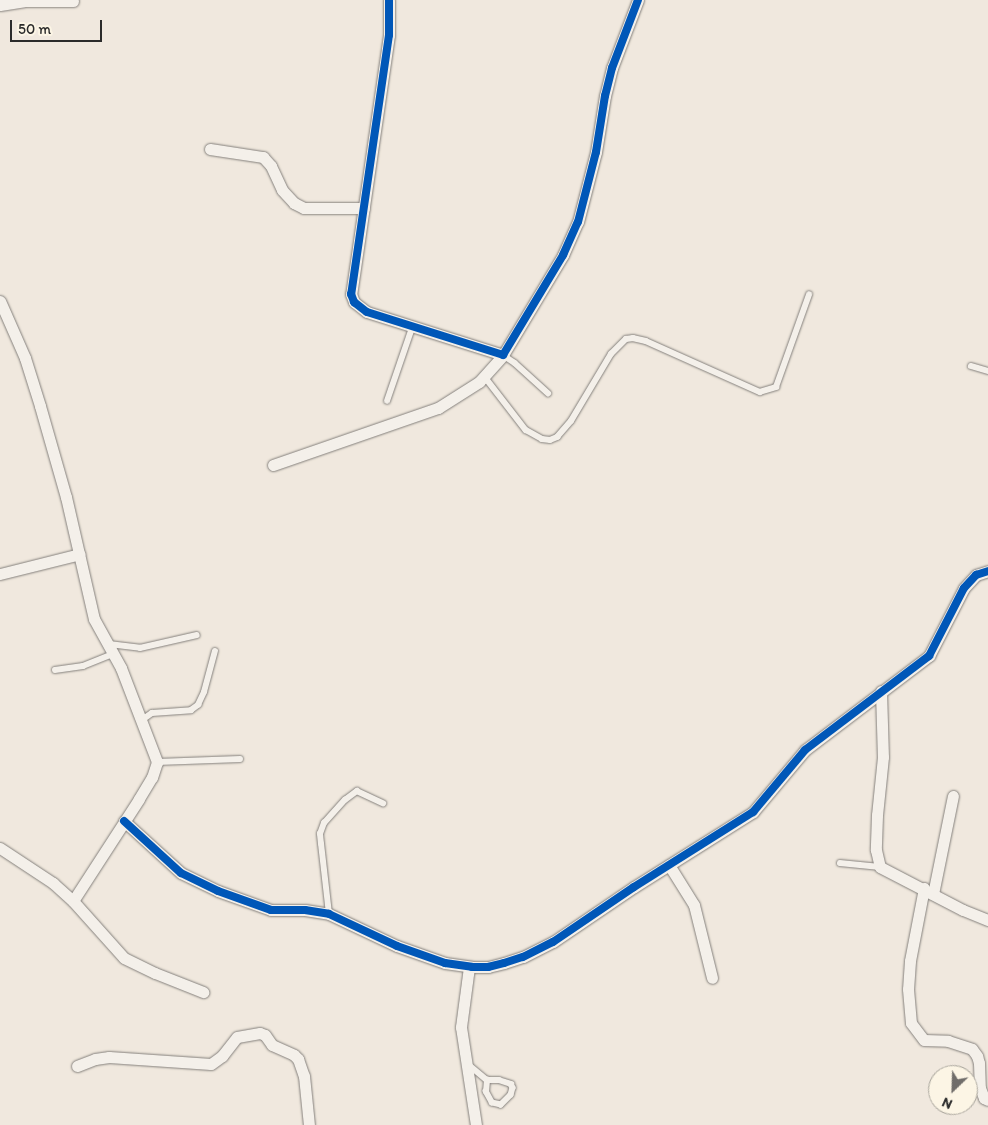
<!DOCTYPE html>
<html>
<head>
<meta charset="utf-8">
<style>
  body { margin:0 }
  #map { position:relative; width:988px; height:1125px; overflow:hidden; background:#f0e8de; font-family:Itim,sans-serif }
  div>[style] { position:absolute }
  .roads { filter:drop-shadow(0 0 1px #84807c) drop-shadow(0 0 1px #84807c) }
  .service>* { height:5.5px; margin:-2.75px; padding:0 2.75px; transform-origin:2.75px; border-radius:2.75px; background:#f4f0ea }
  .minor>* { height:11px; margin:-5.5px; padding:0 5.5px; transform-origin:5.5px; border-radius:5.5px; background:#f4f0ea }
  .cycleway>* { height:8px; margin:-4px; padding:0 4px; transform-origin:4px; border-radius:4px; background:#0057b8 }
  span { translate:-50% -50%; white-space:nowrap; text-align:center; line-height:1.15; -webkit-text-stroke:4px #fcf5e5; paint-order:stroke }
  .north { position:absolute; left:928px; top:1065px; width:50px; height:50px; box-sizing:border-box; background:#fcf5e5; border:1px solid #a8a49b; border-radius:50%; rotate:204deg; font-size:14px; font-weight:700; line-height:20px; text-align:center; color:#2b2b2b }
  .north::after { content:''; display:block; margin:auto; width:18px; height:22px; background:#706d6a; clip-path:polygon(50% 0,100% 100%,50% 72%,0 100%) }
  .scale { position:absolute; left:10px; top:20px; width:92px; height:22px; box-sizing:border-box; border:2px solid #2b2b2b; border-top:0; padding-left:6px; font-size:15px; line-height:18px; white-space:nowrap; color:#2b2b2b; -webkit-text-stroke:4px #fcf5e5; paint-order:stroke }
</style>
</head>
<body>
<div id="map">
  <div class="roads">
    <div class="service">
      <i style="left:503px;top:355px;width:14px;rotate:34deg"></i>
      <i style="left:515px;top:363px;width:45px;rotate:42.3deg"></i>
      <i style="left:971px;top:366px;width:18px;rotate:16deg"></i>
      <i style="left:485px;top:377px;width:67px;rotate:52.3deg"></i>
      <i style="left:526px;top:430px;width:18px;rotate:29deg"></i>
      <i style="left:542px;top:439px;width:8px;rotate:7deg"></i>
      <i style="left:550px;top:440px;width:8px;rotate:-23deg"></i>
      <i style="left:557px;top:437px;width:21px;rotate:-49deg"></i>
      <i style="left:571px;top:421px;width:78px;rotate:-59.2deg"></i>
      <i style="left:611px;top:354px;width:21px;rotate:-45deg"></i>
      <i style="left:626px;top:339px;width:7px;rotate:-8deg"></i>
      <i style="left:633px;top:338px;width:13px;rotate:13deg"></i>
      <i style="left:646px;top:341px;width:125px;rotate:24.1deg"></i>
      <i style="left:760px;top:392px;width:17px;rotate:-17deg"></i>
      <i style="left:776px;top:387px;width:98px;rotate:-70.3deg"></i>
      <i style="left:387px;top:401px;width:77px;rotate:-71.1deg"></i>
      <i style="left:109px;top:644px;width:31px;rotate:7deg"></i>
      <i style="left:140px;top:648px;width:58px;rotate:-12.8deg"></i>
      <i style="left:55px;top:670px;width:28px;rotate:-8deg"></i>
      <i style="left:83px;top:666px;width:31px;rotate:-22deg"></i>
      <i style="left:142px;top:720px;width:12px;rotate:-35deg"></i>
      <i style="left:152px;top:713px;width:39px;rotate:-4deg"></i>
      <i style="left:191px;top:710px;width:9px;rotate:-36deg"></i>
      <i style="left:198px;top:705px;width:14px;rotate:-65deg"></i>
      <i style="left:204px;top:692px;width:42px;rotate:-75deg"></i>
      <i style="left:157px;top:762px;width:83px;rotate:-2.1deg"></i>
      <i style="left:840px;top:863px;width:40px;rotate:5.7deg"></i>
      <i style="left:329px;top:914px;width:70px;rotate:-96.5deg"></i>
      <i style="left:321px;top:844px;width:10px;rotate:-96deg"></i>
      <i style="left:320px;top:834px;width:12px;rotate:-70deg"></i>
      <i style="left:324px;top:823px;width:31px;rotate:-48deg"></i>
      <i style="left:345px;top:800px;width:15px;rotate:-37deg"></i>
      <i style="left:357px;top:791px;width:29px;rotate:25deg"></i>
      <i style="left:468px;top:1064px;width:25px;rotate:40deg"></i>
      <i style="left:487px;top:1080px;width:12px"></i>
      <i style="left:499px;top:1080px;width:13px;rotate:18deg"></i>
      <i style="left:511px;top:1084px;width:4px;rotate:63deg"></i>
      <i style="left:513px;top:1088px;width:7px;rotate:106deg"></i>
      <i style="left:511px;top:1095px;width:14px;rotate:135deg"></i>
      <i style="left:501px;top:1105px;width:9px;rotate:-167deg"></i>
      <i style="left:492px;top:1103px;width:13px;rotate:-119deg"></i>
      <i style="left:486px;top:1092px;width:12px;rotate:-85deg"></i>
    </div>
    <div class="minor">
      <i style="left:389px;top:0;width:35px;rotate:90deg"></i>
      <i style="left:389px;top:35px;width:262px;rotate:98.3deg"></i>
      <i style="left:351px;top:294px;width:9px;rotate:69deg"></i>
      <i style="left:354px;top:302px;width:16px;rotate:38deg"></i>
      <i style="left:367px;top:312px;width:143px;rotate:17.5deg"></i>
      <i style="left:503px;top:355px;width:117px;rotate:-59deg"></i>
      <i style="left:563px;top:255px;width:36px;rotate:-66deg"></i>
      <i style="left:578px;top:222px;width:72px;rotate:-75.6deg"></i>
      <i style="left:596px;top:152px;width:57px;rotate:-80.9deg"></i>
      <i style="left:605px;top:96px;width:29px;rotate:-76deg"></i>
      <i style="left:612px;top:68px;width:73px;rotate:-69.1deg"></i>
      <i style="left:0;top:5px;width:24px;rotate:-9deg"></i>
      <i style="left:24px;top:1px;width:49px"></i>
      <i style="left:210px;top:149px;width:54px;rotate:8.6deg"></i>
      <i style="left:263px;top:157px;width:12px;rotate:48deg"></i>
      <i style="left:271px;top:166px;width:26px;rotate:65deg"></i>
      <i style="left:282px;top:190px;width:18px;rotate:47deg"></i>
      <i style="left:294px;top:203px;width:11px;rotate:27deg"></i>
      <i style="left:304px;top:208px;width:60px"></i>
      <i style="left:0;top:301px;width:62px;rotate:66.3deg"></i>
      <i style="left:25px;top:358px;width:50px;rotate:72.6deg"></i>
      <i style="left:40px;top:406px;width:95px;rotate:74.1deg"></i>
      <i style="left:66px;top:497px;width:125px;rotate:77.1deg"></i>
      <i style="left:94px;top:619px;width:56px;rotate:61.1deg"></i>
      <i style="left:121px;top:668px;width:101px;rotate:69deg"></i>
      <i style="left:157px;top:762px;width:16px;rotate:108deg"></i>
      <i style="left:152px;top:777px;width:26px;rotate:121deg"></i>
      <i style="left:139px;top:799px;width:121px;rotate:122.9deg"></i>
      <i style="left:273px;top:465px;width:175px;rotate:-19.1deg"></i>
      <i style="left:438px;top:408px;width:49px;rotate:-32.4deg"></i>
      <i style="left:479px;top:382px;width:36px;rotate:-48deg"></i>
      <i style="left:0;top:574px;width:82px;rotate:-14deg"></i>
      <i style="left:881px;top:691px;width:66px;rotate:88.3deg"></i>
      <i style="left:883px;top:757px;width:58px;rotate:95.9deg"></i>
      <i style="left:877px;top:815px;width:35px;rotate:92deg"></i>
      <i style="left:876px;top:850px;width:17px;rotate:77deg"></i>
      <i style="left:880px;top:867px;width:93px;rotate:27.4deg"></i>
      <i style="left:963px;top:910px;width:27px;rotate:22deg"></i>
      <i style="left:124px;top:821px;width:77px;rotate:42.4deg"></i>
      <i style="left:181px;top:873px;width:41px;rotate:25.9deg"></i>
      <i style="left:218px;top:891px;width:56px;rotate:19.7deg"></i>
      <i style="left:271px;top:910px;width:34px"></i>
      <i style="left:305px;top:910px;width:24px;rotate:9deg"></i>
      <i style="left:329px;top:914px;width:75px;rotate:25.2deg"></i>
      <i style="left:397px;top:946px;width:51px;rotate:19.5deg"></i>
      <i style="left:445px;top:963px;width:27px;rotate:8deg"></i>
      <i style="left:472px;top:967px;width:16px"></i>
      <i style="left:488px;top:967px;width:16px;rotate:-14deg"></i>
      <i style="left:504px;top:963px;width:20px;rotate:-18deg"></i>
      <i style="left:523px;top:957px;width:34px;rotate:-27deg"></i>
      <i style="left:553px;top:942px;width:98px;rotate:-34.2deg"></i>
      <i style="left:634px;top:887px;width:141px;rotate:-32.2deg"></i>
      <i style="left:753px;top:812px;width:81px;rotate:-50deg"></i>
      <i style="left:805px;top:750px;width:156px;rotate:-37.2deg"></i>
      <i style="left:929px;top:656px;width:76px;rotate:-62.8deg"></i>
      <i style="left:964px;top:588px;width:18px;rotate:-47deg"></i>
      <i style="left:976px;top:575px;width:13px;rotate:-18deg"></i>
      <i style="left:0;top:848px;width:64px;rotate:33.4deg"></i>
      <i style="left:53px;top:883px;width:27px;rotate:42deg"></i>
      <i style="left:73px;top:901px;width:76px;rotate:48.2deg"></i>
      <i style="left:124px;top:958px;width:34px;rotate:26deg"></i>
      <i style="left:155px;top:973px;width:52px;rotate:21.6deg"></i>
      <i style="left:669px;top:865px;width:47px;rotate:58deg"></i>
      <i style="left:694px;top:905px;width:75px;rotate:76.1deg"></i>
      <i style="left:924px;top:888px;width:74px;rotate:100.9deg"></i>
      <i style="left:910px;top:961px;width:28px;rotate:94deg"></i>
      <i style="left:908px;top:989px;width:34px;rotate:85deg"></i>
      <i style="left:911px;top:1023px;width:21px;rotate:53deg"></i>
      <i style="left:924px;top:1040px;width:24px;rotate:2deg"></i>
      <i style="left:948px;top:1041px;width:25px;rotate:18deg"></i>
      <i style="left:972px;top:1049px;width:9px;rotate:54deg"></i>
      <i style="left:977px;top:1056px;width:7px;rotate:74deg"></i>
      <i style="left:979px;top:1063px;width:25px;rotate:88deg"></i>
      <i style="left:980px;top:1088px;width:11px;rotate:68deg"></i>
      <i style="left:984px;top:1098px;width:4px;rotate:27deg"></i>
      <i style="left:933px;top:894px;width:100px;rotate:-78.5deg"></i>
      <i style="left:469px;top:967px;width:61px;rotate:97.6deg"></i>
      <i style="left:461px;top:1027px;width:99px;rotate:81.3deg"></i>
      <i style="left:77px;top:1066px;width:19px;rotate:-21deg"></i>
      <i style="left:95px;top:1059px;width:14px;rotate:-8deg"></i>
      <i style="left:109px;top:1057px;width:102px;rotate:3.9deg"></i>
      <i style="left:211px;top:1064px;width:14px;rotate:-36deg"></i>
      <i style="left:222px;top:1056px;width:24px;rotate:-52deg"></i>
      <i style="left:237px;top:1037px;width:23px;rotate:-10deg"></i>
      <i style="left:260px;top:1033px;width:5px;rotate:22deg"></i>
      <i style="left:265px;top:1035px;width:12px;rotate:55deg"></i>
      <i style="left:272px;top:1045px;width:24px;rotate:24deg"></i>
      <i style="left:294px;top:1055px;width:6px;rotate:45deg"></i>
      <i style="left:298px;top:1059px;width:18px;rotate:71deg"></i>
      <i style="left:304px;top:1076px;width:49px;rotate:84.2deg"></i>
    </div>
  </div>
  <div class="cycleway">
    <i style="left:389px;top:0;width:35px;rotate:90deg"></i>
    <i style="left:389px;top:35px;width:262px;rotate:98.3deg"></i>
    <i style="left:351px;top:294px;width:9px;rotate:69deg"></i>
    <i style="left:354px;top:302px;width:16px;rotate:38deg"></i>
    <i style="left:367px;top:312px;width:143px;rotate:17.5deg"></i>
    <i style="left:503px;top:355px;width:117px;rotate:-59deg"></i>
    <i style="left:563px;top:255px;width:36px;rotate:-66deg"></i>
    <i style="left:578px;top:222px;width:72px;rotate:-75.6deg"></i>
    <i style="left:596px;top:152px;width:57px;rotate:-80.9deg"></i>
    <i style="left:605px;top:96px;width:29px;rotate:-76deg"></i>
    <i style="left:612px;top:68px;width:73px;rotate:-69.1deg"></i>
    <i style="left:124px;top:821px;width:77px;rotate:42.4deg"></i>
    <i style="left:181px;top:873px;width:41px;rotate:25.9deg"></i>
    <i style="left:218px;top:891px;width:56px;rotate:19.7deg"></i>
    <i style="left:271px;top:910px;width:34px"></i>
    <i style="left:305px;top:910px;width:24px;rotate:9deg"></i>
    <i style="left:329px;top:914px;width:75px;rotate:25.2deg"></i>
    <i style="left:397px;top:946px;width:51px;rotate:19.5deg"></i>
    <i style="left:445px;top:963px;width:27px;rotate:8deg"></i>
    <i style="left:472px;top:967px;width:16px"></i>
    <i style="left:488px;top:967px;width:16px;rotate:-14deg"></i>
    <i style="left:504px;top:963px;width:20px;rotate:-18deg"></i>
    <i style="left:523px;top:957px;width:34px;rotate:-27deg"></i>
    <i style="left:553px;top:942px;width:98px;rotate:-34.2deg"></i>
    <i style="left:634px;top:887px;width:141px;rotate:-32.2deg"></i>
    <i style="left:753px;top:812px;width:81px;rotate:-50deg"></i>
    <i style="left:805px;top:750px;width:156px;rotate:-37.2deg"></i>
    <i style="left:929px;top:656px;width:76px;rotate:-62.8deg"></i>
    <i style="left:964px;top:588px;width:18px;rotate:-47deg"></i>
    <i style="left:976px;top:575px;width:13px;rotate:-18deg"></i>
  </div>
  <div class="north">N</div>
  <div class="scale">50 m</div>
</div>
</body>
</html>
